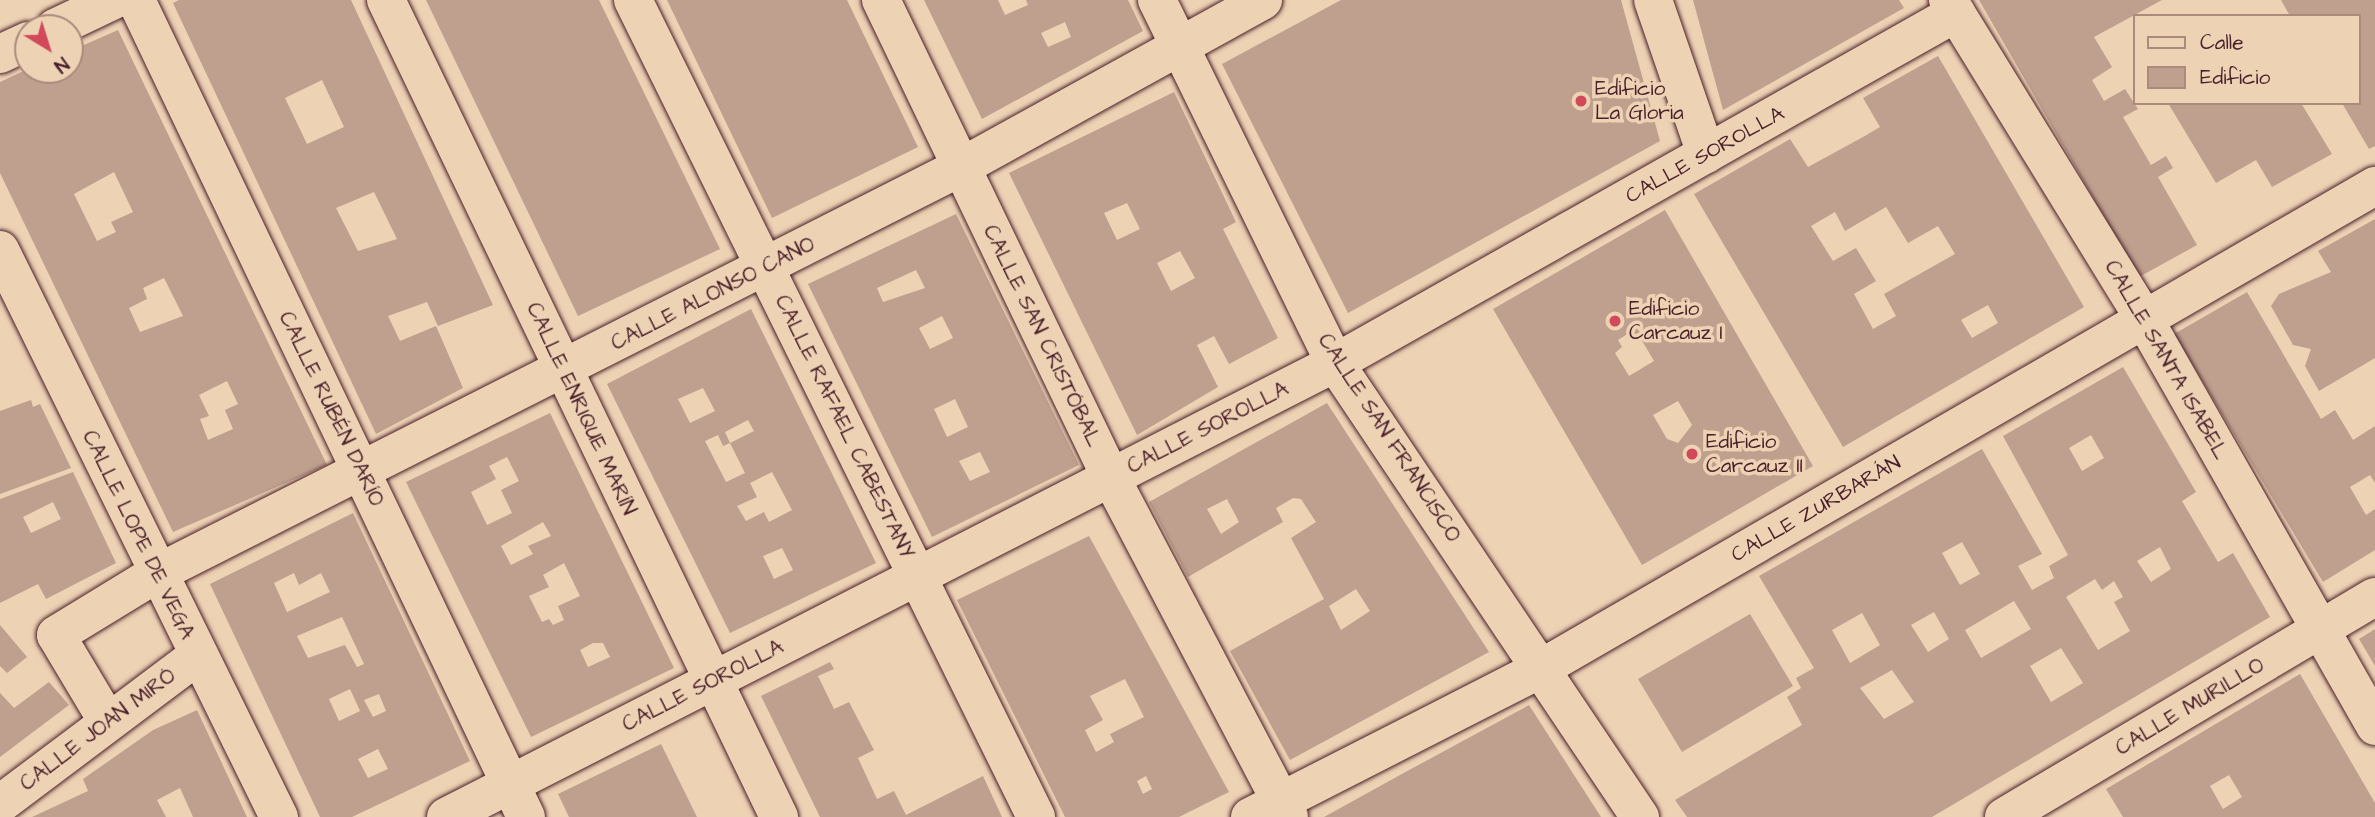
<!DOCTYPE html>
<html>
<head>
<meta charset="utf-8">
<style>
  body { margin:0 }
  #map { position:relative; width:2375px; height:817px; overflow:hidden; background:#edd2b4; font-family:"Architects Daughter",sans-serif }
  div>[style] { position:absolute }
  .building>* { inset:0; background:#bfa08e }
  .roads { filter:drop-shadow(0 0 2px #4a1f2b) drop-shadow(0 0 2px #4a1f2b) }
  .minor>* { height:38px; margin:-19px; padding:0 19px; transform-origin:19px; border-radius:19px; background:#edd2b4 }
  .dots>* { width:19px; height:19px; translate:-50% -50%; box-sizing:border-box; border:4px solid #edd2b4; border-radius:50% }
  span { translate:-50% -50%; white-space:nowrap; text-align:center; line-height:1.15; -webkit-text-stroke:7px #edd2b4; paint-order:stroke }
  .poi-label { font-size:21px; color:#4a1f2b }
  .left { translate:0 -50%; text-align:left }
  .street-label { font-size:21px; color:#4a1f2b }
  .legend { position:absolute; left:2133px; top:14px; width:228px; height:91px; box-sizing:border-box; background:#edd2b4; border:2px solid #ac8a7d; margin:0; padding:9px 12px; list-style:none; font-size:21px; color:#4a1f2b }
  .legend li { display:flex; align-items:center; gap:14px; height:35px }
  .legend b { width:35px; border:2px solid #ac8a7d }
  .north { position:absolute; left:14px; top:14px; width:70px; height:70px; box-sizing:border-box; background:#edd2b4; border:2px solid #ac8a7d; border-radius:50%; rotate:142deg; font-size:19px; font-weight:700; line-height:28px; text-align:center; color:#4a1f2b }
  .north::after { content:''; display:block; margin:auto; width:24px; height:32px; background:#d1495b; clip-path:polygon(50% 0,100% 100%,50% 72%,0 100%) }
</style>
</head>
<body>
<div id="map">
  <div class="building">
    <i style="clip-path:polygon(evenodd,179px 0,351px 0,493px 305px,438px 326px,427px 302px,388px 316px,400px 341px,436px 326px,463px 388px,376px 434px,173px 3px,179px 0,322px 80px,344px 127px,307px 144px,285px 98px,322px 80px,179px 0,374px 192px,397px 239px,358px 251px,336px 208px,374px 192px)"></i>
    <i style="clip-path:polygon(426px 0,599px 0,720px 249px,578px 316px)"></i>
    <i style="clip-path:polygon(667px 0,847px 0,918px 147px,772px 218px)"></i>
    <i style="clip-path:polygon(evenodd,924px 0,998px 0,1005px 15px,1028px 5px,1026px 0,1128px 0,1143px 31px,982px 119px,924px 0,1065px 22px,1071px 37px,1048px 47px,1041px 33px,1065px 22px)"></i>
    <i style="clip-path:polygon(1341px 0,1621px 0,1660px 141px,1348px 313px,1222px 64px)"></i>
    <i style="clip-path:polygon(1693px 0,1899px 0,1904px 8px,1723px 110px)"></i>
    <i style="clip-path:polygon(1979px 0,2162px 0,2094px 37px,2112px 67px,2092px 80px,2104px 101px,2125px 89px,2138px 109px,2123px 117px,2151px 165px,2166px 156px,2173px 168px,2158px 177px,2197px 245px,2139px 277px)"></i>
    <i style="clip-path:polygon(2281px 0,2375px 0,2375px 146px,2369px 149px,2342px 103px,2359px 103px,2359px 16px,2290px 16px)"></i>
    <i style="clip-path:polygon(evenodd,118px 30px,327px 465px,173px 532px,0 173px,0 82px,28px 69px,70px 70px,70px 51px,118px 30px,114px 172px,133px 212px,111px 222px,116px 232px,97px 241px,74px 194px,114px 172px,118px 30px,164px 278px,183px 316px,140px 332px,129px 308px,147px 299px,143px 288px,164px 278px,118px 30px,227px 381px,238px 404px,225px 410px,233px 429px,208px 440px,200px 419px,209px 416px,199px 395px,227px 381px)"></i>
    <i style="clip-path:polygon(evenodd,1938px 56px,2084px 307px,1843px 447px,1694px 194px,1790px 139px,1808px 167px,1863px 137px,1880px 127px,1863px 98px,1938px 56px,1886px 207px,1908px 243px,1938px 226px,1955px 254px,1884px 294px,1896px 316px,1873px 329px,1854px 294px,1876px 281px,1856px 248px,1833px 261px,1811px 226px,1835px 212px,1845px 231px,1886px 207px,1938px 56px,1988px 305px,1998px 323px,1972px 338px,1961px 320px,1988px 305px)"></i>
    <i style="clip-path:polygon(evenodd,1174px 92px,1236px 222px,1223px 229px,1278px 338px,1229px 364px,1214px 336px,1197px 345px,1218px 387px,1137px 435px,1009px 173px,1174px 92px,1127px 203px,1140px 229px,1117px 240px,1104px 213px,1127px 203px,1174px 92px,1180px 251px,1195px 278px,1171px 291px,1157px 263px,1180px 251px)"></i>
    <i style="clip-path:polygon(2168px 103px,2301px 103px,2332px 154px,2272px 187px,2256px 160px,2216px 183px)"></i>
    <i style="clip-path:polygon(evenodd,1665px 210px,1813px 466px,1642px 565px,1493px 309px,1665px 210px,1629px 333px,1641px 339px,1654px 361px,1629px 376px,1615px 353px,1622px 347px,1618px 340px,1629px 333px,1665px 210px,1678px 401px,1692px 425px,1678px 443px,1667px 439px,1653px 415px,1678px 401px)"></i>
    <i style="clip-path:polygon(evenodd,956px 214px,1079px 465px,932px 537px,808px 284px,956px 214px,916px 270px,925px 288px,883px 302px,877px 288px,916px 270px,956px 214px,942px 316px,953px 338px,930px 349px,919px 328px,942px 316px,956px 214px,955px 399px,968px 427px,947px 437px,934px 409px,955px 399px,956px 214px,980px 452px,990px 472px,970px 481px,959px 461px,980px 452px)"></i>
    <i style="clip-path:polygon(2375px 219px,2375px 358px,2319px 391px,2305px 366px,2311px 349px,2293px 345px,2271px 306px,2279px 294px,2331px 272px,2318px 251px)"></i>
    <i style="clip-path:polygon(2247px 292px,2321px 419px,2335px 410px,2353px 440px,2375px 426px,2375px 483px,2370px 475px,2350px 487px,2366px 515px,2375px 509px,2375px 550px,2323px 582px,2174px 334px)"></i>
    <i style="clip-path:polygon(evenodd,751px 309px,876px 563px,730px 633px,607px 384px,751px 309px,703px 388px,715px 411px,690px 423px,678px 399px,703px 388px,751px 309px,748px 420px,754px 431px,730px 443px,745px 473px,726px 482px,705px 441px,718px 435px,723px 446px,730px 443px,725px 432px,748px 420px,751px 309px,772px 472px,792px 510px,769px 522px,764px 512px,746px 521px,737px 506px,757px 497px,750px 483px,772px 472px,751px 309px,782px 548px,793px 570px,774px 579px,763px 556px,782px 548px)"></i>
    <i style="clip-path:polygon(evenodd,2123px 367px,2196px 492px,2182px 501px,2218px 562px,2233px 553px,2270px 617px,1932px 817px,1687px 817px,1675px 800px,1802px 725px,1787px 697px,1801px 688px,1796px 678px,1814px 668px,1759px 576px,1982px 449px,2042px 554px,2018px 566px,2032px 590px,2054px 578px,2049px 566px,2068px 555px,2003px 436px,2123px 367px,2091px 435px,2104px 458px,2082px 471px,2069px 448px,2091px 435px,2123px 367px,1962px 542px,1980px 574px,1960px 585px,1942px 553px,1962px 542px,2123px 367px,2160px 547px,2171px 569px,2151px 582px,2137px 561px,2160px 547px,2123px 367px,2095px 579px,2102px 590px,2114px 581px,2123px 597px,2114px 602px,2130px 631px,2098px 650px,2066px 597px,2095px 579px,2123px 367px,2014px 601px,2031px 629px,1981px 658px,1965px 630px,2014px 601px,2123px 367px,1934px 612px,1949px 639px,1928px 652px,1911px 625px,1934px 612px,2123px 367px,1862px 613px,1880px 645px,1850px 663px,1832px 630px,1862px 613px,2123px 367px,2061px 648px,2083px 683px,2051px 702px,2030px 666px,2061px 648px,2123px 367px,1892px 670px,1914px 702px,1884px 719px,1860px 688px,1892px 670px)"></i>
    <i style="clip-path:polygon(31px 400px,33px 407px,40px 404px,71px 468px,0 494px,0 411px)"></i>
    <i style="clip-path:polygon(evenodd,1327px 403px,1489px 652px,1290px 760px,1230px 651px,1324px 599px,1291px 538px,1316px 522px,1301px 499px,1293px 498px,1276px 508px,1283px 522px,1188px 577px,1149px 502px,1327px 403px,1227px 499px,1239px 522px,1221px 534px,1207px 509px,1227px 499px,1327px 403px,1356px 589px,1370px 611px,1341px 630px,1329px 606px,1356px 589px)"></i>
    <i style="clip-path:polygon(evenodd,550px 413px,674px 668px,531px 737px,406px 482px,550px 413px,507px 457px,519px 481px,501px 490px,512px 513px,487px 525px,471px 492px,496px 479px,489px 466px,507px 457px,550px 413px,543px 522px,551px 536px,528px 546px,533px 554px,511px 565px,501px 546px,543px 522px,550px 413px,564px 563px,580px 596px,558px 606px,564px 620px,553px 625px,549px 619px,542px 622px,529px 596px,549px 587px,543px 575px,564px 563px,550px 413px,593px 643px,603px 643px,610px 657px,588px 667px,580px 650px,593px 643px)"></i>
    <i style="clip-path:polygon(evenodd,73px 472px,116px 563px,46px 599px,38px 584px,0 603px,0 499px,73px 472px,53px 502px,61px 519px,31px 533px,23px 517px,53px 502px)"></i>
    <i style="clip-path:polygon(evenodd,353px 513px,470px 761px,352px 817px,320px 817px,210px 584px,353px 513px,294px 573px,299px 585px,321px 573px,330px 592px,287px 612px,274px 583px,294px 573px,353px 513px,342px 617px,364px 664px,357px 667px,345px 645px,308px 658px,297px 636px,342px 617px,353px 513px,350px 689px,360px 711px,339px 721px,329px 699px,350px 689px,353px 513px,379px 694px,386px 711px,373px 717px,364px 700px,379px 694px,353px 513px,378px 749px,388px 769px,368px 778px,358px 759px,378px 749px)"></i>
    <i style="clip-path:polygon(evenodd,1089px 536px,1229px 792px,1179px 817px,1065px 817px,957px 600px,1089px 536px,1125px 679px,1144px 717px,1110px 734px,1114px 742px,1096px 752px,1085px 730px,1103px 720px,1090px 696px,1125px 679px,1089px 536px,1146px 776px,1152px 789px,1143px 794px,1137px 781px,1146px 776px)"></i>
    <i style="clip-path:polygon(1750px 614px,1793px 686px,1682px 752px,1638px 679px)"></i>
    <i style="clip-path:polygon(0 625px,27px 657px,7px 673px,0 666px)"></i>
    <i style="clip-path:polygon(2375px 629px,2375px 666px,2359px 639px)"></i>
    <i style="clip-path:polygon(830px 662px,834px 669px,818px 676px,834px 709px,849px 702px,874px 750px,858px 758px,877px 799px,894px 791px,906px 815px,983px 776px,1002px 817px,820px 817px,761px 696px)"></i>
    <i style="clip-path:polygon(evenodd,2300px 674px,2375px 803px,2375px 817px,2123px 817px,2106px 789px,2300px 674px,2229px 775px,2242px 797px,2223px 809px,2210px 786px,2229px 775px)"></i>
    <i style="clip-path:polygon(49px 682px,69px 705px,0 757px,0 693px,14px 708px)"></i>
    <i style="clip-path:polygon(1529px 705px,1601px 817px,1324px 817px,1400px 775px)"></i>
    <i style="clip-path:polygon(197px 710px,247px 817px,193px 817px,180px 788px,157px 800px,166px 817px,32px 817px,88px 791px,83px 779px,153px 730px)"></i>
    <i style="clip-path:polygon(661px 744px,697px 817px,569px 817px,558px 794px)"></i>
  </div>
  <div class="roads">
    <div class="minor">
      <i style="left:136px;top:0;width:905px;rotate:64.48deg"></i>
      <i style="left:386px;top:0;width:907px;rotate:64.31deg"></i>
      <i style="left:633px;top:0;width:911px;rotate:63.74deg"></i>
      <i style="left:881px;top:0;width:530px;rotate:64.3deg"></i>
      <i style="left:1111px;top:478px;width:383px;rotate:62.3deg"></i>
      <i style="left:1157px;top:0;width:404px;rotate:63.9deg"></i>
      <i style="left:1335px;top:363px;width:547px;rotate:56.11deg"></i>
      <i style="left:1653px;top:0;width:163px;rotate:71deg"></i>
      <i style="left:1948px;top:0;width:374px;rotate:58.4deg"></i>
      <i style="left:2144px;top:319px;width:468px;rotate:60.4deg"></i>
      <i style="left:55px;top:28px;width:65px;rotate:-25.4deg"></i>
      <i style="left:0;top:54px;width:31px;rotate:-25deg"></i>
      <i style="left:0;top:250px;width:632px;rotate:63.8deg"></i>
      <i style="left:108px;top:722px;width:101px;rotate:-120.9deg"></i>
      <i style="left:56px;top:635px;width:117px;rotate:-31.4deg"></i>
      <i style="left:156px;top:574px;width:902px;rotate:-26.82deg"></i>
      <i style="left:961px;top:167px;width:345px;rotate:-28.9deg"></i>
      <i style="left:0;top:804px;width:246px;rotate:-36.9deg"></i>
      <i style="left:446px;top:817px;width:998px;rotate:-27.05deg"></i>
      <i style="left:1335px;top:363px;width:713px;rotate:-29.41deg"></i>
      <i style="left:1250px;top:817px;width:326px;rotate:-27deg"></i>
      <i style="left:1540px;top:669px;width:965px;rotate:-30.05deg"></i>
      <i style="left:2004px;top:817px;width:431px;rotate:-30.7deg"></i>
    </div>
  </div>
  <div class="dots">
    <i style="left:1581px;top:101px;background:#d1495b"></i>
    <i style="left:1615px;top:321px;background:#d1495b"></i>
    <i style="left:1692px;top:454px;background:#d1495b"></i>
  </div>
  <div class="poi-label">
    <span class="left" style="left:1595px;top:101px">Edificio<br>La Gloria</span>
    <span class="left" style="left:1629px;top:321px">Edificio<br>Carcauz I</span>
    <span class="left" style="left:1706px;top:454px">Edificio<br>Carcauz II</span>
  </div>
  <div class="street-label">
    <span style="left:1705px;top:155px;rotate:-29deg">CALLE SOROLLA</span>
    <span style="left:713px;top:294px;rotate:-27deg">CALLE ALONSO CANO</span>
    <span style="left:1042px;top:336px;rotate:64deg">CALLE SAN CRISTÓBAL</span>
    <span style="left:2166px;top:360px;rotate:60deg">CALLE SANTA ISABEL</span>
    <span style="left:331px;top:409px;rotate:64deg">CALLE RUBÉN DARÍO</span>
    <span style="left:581px;top:409px;rotate:65deg">CALLE ENRIQUE MARÍN</span>
    <span style="left:844px;top:427px;rotate:64deg">CALLE RAFAEL CABESTANY</span>
    <span style="left:1208px;top:428px;rotate:-27deg">CALLE SOROLLA</span>
    <span style="left:1389px;top:438px;rotate:57deg">CALLE SAN FRANCISCO</span>
    <span style="left:1816px;top:509px;rotate:-30deg">CALLE ZURBARÁN</span>
    <span style="left:138px;top:535px;rotate:64deg">CALLE LOPE DE VEGA</span>
    <span style="left:703px;top:686px;rotate:-27deg">CALLE SOROLLA</span>
    <span style="left:2190px;top:707px;rotate:-31deg">CALLE MURILLO</span>
    <span style="left:98px;top:730px;rotate:-37deg">CALLE JOAN MIRÓ</span>
  </div>
  <ul class="legend">
  <li><b style="height:9px;background:#edd2b4"></b>Calle</li>
  <li><b style="height:19px;background:#bfa08e"></b>Edificio</li>
  </ul>
  <div class="north">N</div>
</div>
</body>
</html>
